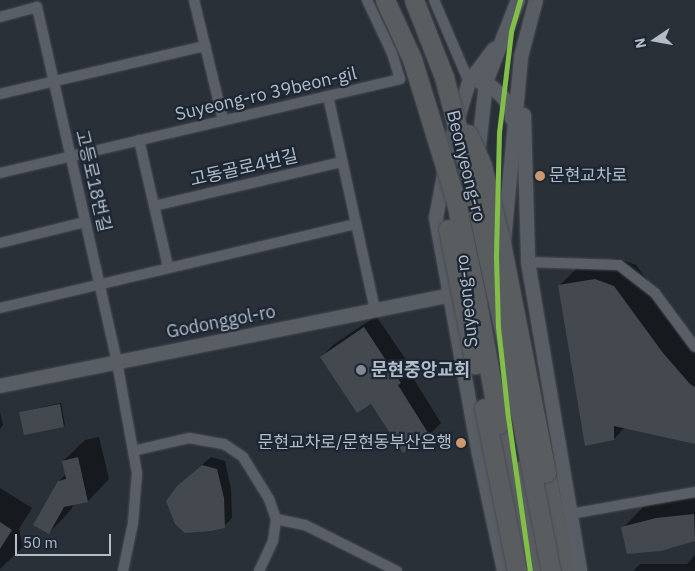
<!DOCTYPE html>
<html>
<head>
<meta charset="utf-8">
<style>
  body { margin:0 }
  #map { position:relative; width:695px; height:571px; overflow:hidden; background:#2a3038; font-family:"IBM Plex Sans","Noto Sans KR",sans-serif }
  div>[style] { position:absolute }
  .shadow>* { inset:0; background:#0007 }
  .building>* { inset:0; background:#444950 }
  .roads { filter:drop-shadow(0 0 1px #484c53) drop-shadow(0 0 1px #484c53) }
  .street>* { height:10px; margin:-5px; padding:0 5px; transform-origin:5px; border-radius:5px; background:#5a5e66 }
  .secondary>* { height:14px; margin:-7px; padding:0 7px; transform-origin:7px; border-radius:7px; background:#595d64 }
  .highway>* { height:19px; margin:-9.5px; padding:0 9.5px; transform-origin:9.5px; border-radius:9.5px; background:#5a5d60 }
  .bridges { filter:drop-shadow(0 0 1px #474c53) drop-shadow(0 0 1px #474c53) }
  .highway-bridge>* { height:19px; margin:-9.5px; padding:0 9.5px; transform-origin:9.5px; border-radius:9.5px; background:#5a5d60 }
  .metro-1>* { height:5px; margin:-2.5px; padding:0 2.5px; transform-origin:2.5px; border-radius:2.5px; background:#81bf48 }
  .dots>* { width:14px; height:14px; translate:-50% -50%; box-sizing:border-box; border:2px solid #1d2633; border-radius:50% }
  span { translate:-50% -50%; white-space:nowrap; text-align:center; line-height:1.15; -webkit-text-stroke:4.5px #1d2633; paint-order:stroke }
  .bus-label { font-size:17px; color:#b4bcc9 }
  .left { translate:0 -50%; text-align:left }
  .right { translate:-100% -50%; text-align:right }
  .street-label { font-size:18px; color:#b4bcc9 }
  .poi-label { font-size:18px; color:#b4bcc9; font-weight:700 }
  .north { position:absolute; left:630px; top:15px; width:50px; height:50px; -webkit-text-stroke:4px #1d2633; paint-order:stroke; rotate:258deg; font-size:14px; font-weight:700; line-height:20px; text-align:center; color:#b4bcc9 }
  .north::after { content:''; display:block; margin:auto; width:18px; height:22px; background:#b4bcc9; clip-path:polygon(50% 0,100% 100%,50% 72%,0 100%) }
  .scale { position:absolute; left:15px; top:534px; width:96px; height:22px; box-sizing:border-box; border:2px solid #b4bcc9; border-top:0; padding-left:6px; font-size:15px; line-height:18px; white-space:nowrap; color:#b4bcc9; -webkit-text-stroke:4px #1d2633; paint-order:stroke }
</style>
</head>
<body>
<div id="map">
  <div class="shadow">
    <i style="clip-path:polygon(617px 258px,636px 265px,695px 344px,695px 443px,625px 427px,614px 439px,559px 286px,581px 264px)"></i>
    <i style="clip-path:polygon(376px 316px,413px 370px,410px 373px,441px 423px,429px 435px,372px 402px,321px 357px,333px 345px)"></i>
    <i style="clip-path:polygon(61px 403px,65px 425px,64px 426px,21px 412px)"></i>
    <i style="clip-path:polygon(0 412px,3px 425px,0 429px)"></i>
    <i style="clip-path:polygon(99px 437px,109px 479px,88px 501px,74px 504px,70px 511px,49px 533px,59px 481px,66px 474px,63px 461px,85px 440px)"></i>
    <i style="clip-path:polygon(211px 457px,225px 461px,231px 489px,232px 518px,224px 526px,187px 478px)"></i>
    <i style="clip-path:polygon(0 488px,32px 508px,19px 529px,23px 547px,0 569px)"></i>
    <i style="clip-path:polygon(695px 495px,695px 540px,661px 550px,623px 528px,644px 506px,678px 497px)"></i>
    <i style="clip-path:polygon(695px 555px,695px 571px,633px 571px,640px 564px,687px 564px)"></i>
  </div>
  <div class="building">
    <i style="clip-path:polygon(595px 279px,614px 286px,663px 353px,690px 384px,695px 387px,695px 444px,614px 426px,614px 440px,585px 446px,558px 285px)"></i>
    <i style="clip-path:polygon(364px 327px,401px 383px,398px 385px,430px 436px,403px 453px,371px 404px,357px 413px,320px 357px)"></i>
    <i style="clip-path:polygon(60px 404px,64px 427px,24px 435px,19px 412px)"></i>
    <i style="clip-path:polygon(78px 457px,88px 502px,64px 507px,49px 534px,33px 525px,58px 481px,66px 479px,62px 461px)"></i>
    <i style="clip-path:polygon(202px 465px,217px 469px,224px 498px,225px 528px,211px 531px,185px 533px,175px 524px,166px 501px,177px 486px)"></i>
    <i style="clip-path:polygon(694px 514px,695px 541px,661px 551px,627px 554px,621px 527px,656px 518px)"></i>
    <i style="clip-path:polygon(0 522px,12px 530px,0 549px)"></i>
  </div>
  <div class="roads">
    <div class="street">
      <i style="left:194px;top:0;width:123px;rotate:76.4deg"></i>
      <i style="left:434px;top:0;width:89px;rotate:66.9deg"></i>
      <i style="left:0;top:17px;width:38px;rotate:-15deg"></i>
      <i style="left:37px;top:7px;width:364px;rotate:77.3deg"></i>
      <i style="left:117px;top:362px;width:113px;rotate:79.8deg"></i>
      <i style="left:137px;top:473px;width:50px;rotate:94.6deg"></i>
      <i style="left:133px;top:523px;width:49px;rotate:101.8deg"></i>
      <i style="left:0;top:94px;width:211px;rotate:-13.2deg"></i>
      <i style="left:328px;top:96px;width:219px;rotate:77.6deg"></i>
      <i style="left:139px;top:140px;width:130px;rotate:77.1deg"></i>
      <i style="left:0;top:173px;width:411px;rotate:-13.2deg"></i>
      <i style="left:400px;top:79px;width:27px;rotate:-107deg"></i>
      <i style="left:392px;top:53px;width:59px;rotate:-115.3deg"></i>
      <i style="left:154px;top:206px;width:193px;rotate:-13.2deg"></i>
      <i style="left:0;top:243px;width:88px;rotate:-13.9deg"></i>
      <i style="left:528px;top:262px;width:91px;rotate:1.9deg"></i>
      <i style="left:619px;top:265px;width:46px;rotate:37.9deg"></i>
      <i style="left:655px;top:293px;width:67px;rotate:53.5deg"></i>
      <i style="left:0;top:308px;width:366px;rotate:-13.3deg"></i>
      <i style="left:133px;top:451px;width:57px;rotate:-13.1deg"></i>
      <i style="left:189px;top:438px;width:36px;rotate:10deg"></i>
      <i style="left:224px;top:444px;width:23px;rotate:34deg"></i>
      <i style="left:243px;top:457px;width:49px;rotate:58.2deg"></i>
      <i style="left:269px;top:499px;width:21px;rotate:71deg"></i>
      <i style="left:276px;top:519px;width:30px;rotate:12deg"></i>
      <i style="left:305px;top:525px;width:103px;rotate:26.6deg"></i>
      <i style="left:570px;top:514px;width:127px;rotate:-10deg"></i>
      <i style="left:259px;top:571px;width:33px;rotate:-65deg"></i>
      <i style="left:273px;top:541px;width:22px;rotate:-82deg"></i>
    </div>
    <div class="secondary">
      <i style="left:494px;top:49px;width:41px;rotate:127.1deg"></i>
      <i style="left:469px;top:82px;width:69px;rotate:106.9deg"></i>
      <i style="left:449px;top:148px;width:71px;rotate:100.5deg"></i>
      <i style="left:436px;top:218px;width:240px;rotate:79.7deg"></i>
      <i style="left:479px;top:454px;width:120px;rotate:77.9deg"></i>
      <i style="left:480px;top:82px;width:6px"></i>
      <i style="left:486px;top:82px;width:20px;rotate:41deg"></i>
      <i style="left:501px;top:95px;width:16px;rotate:52deg"></i>
      <i style="left:511px;top:108px;width:11px;rotate:85deg"></i>
      <i style="left:524px;top:115px;width:147px;rotate:88.4deg"></i>
      <i style="left:528px;top:262px;width:313px;rotate:80.4deg"></i>
      <i style="left:478px;top:155px;width:73px;rotate:-83.7deg"></i>
      <i style="left:486px;top:82px;width:88px;rotate:-68.7deg"></i>
      <i style="left:504px;top:241px;width:185px;rotate:-84.7deg"></i>
      <i style="left:521px;top:57px;width:59px;rotate:-75.3deg"></i>
      <i style="left:480px;top:247px;width:45px;rotate:86.2deg"></i>
      <i style="left:0;top:386px;width:459px;rotate:-11.4deg"></i>
      <i style="left:522px;top:468px;width:105px;rotate:80.1deg"></i>
    </div>
    <div class="highway">
      <i style="left:499px;top:424px;width:150px;rotate:79.2deg"></i>
      <i style="left:546px;top:473px;width:100px;rotate:79.6deg"></i>
    </div>
  </div>
  <div class="bridges">
    <div class="highway-bridge">
      <i style="left:385px;top:0;width:65px;rotate:65.4deg"></i>
      <i style="left:412px;top:59px;width:150px;rotate:72.9deg"></i>
      <i style="left:456px;top:202px;width:102px;rotate:78.1deg"></i>
      <i style="left:477px;top:302px;width:124px;rotate:79.8deg"></i>
      <i style="left:414px;top:0;width:83px;rotate:68.7deg"></i>
      <i style="left:444px;top:77px;width:111px;rotate:75.3deg"></i>
      <i style="left:472px;top:184px;width:139px;rotate:77.6deg"></i>
      <i style="left:502px;top:320px;width:256px;rotate:79deg"></i>
      <i style="left:468px;top:134px;width:35px;rotate:66deg"></i>
      <i style="left:482px;top:166px;width:79px;rotate:76.1deg"></i>
      <i style="left:501px;top:243px;width:234px;rotate:78.9deg"></i>
      <i style="left:448px;top:229px;width:138px;rotate:78.7deg"></i>
      <i style="left:484px;top:408px;width:166px;rotate:78.6deg"></i>
    </div>
  </div>
  <div class="metro-1">
    <i style="left:520px;top:0;width:33px;rotate:106deg"></i>
    <i style="left:511px;top:32px;width:101px;rotate:96.8deg"></i>
    <i style="left:499px;top:132px;width:125px;rotate:91.4deg"></i>
    <i style="left:496px;top:257px;width:70px;rotate:88.4deg"></i>
    <i style="left:498px;top:327px;width:91px;rotate:83.7deg"></i>
    <i style="left:508px;top:417px;width:156px;rotate:81.9deg"></i>
  </div>
  <div class="dots">
    <i style="left:540px;top:176px;background:#cd976f"></i>
    <i style="left:361px;top:370px;background:#848b96"></i>
    <i style="left:461px;top:443px;background:#cd976f"></i>
  </div>
  <div class="bus-label">
    <span class="left" style="left:549px;top:176px">문현교차로</span>
    <span class="right" style="left:452px;top:443px">문현교차로/문현동부산은행</span>
  </div>
  <div class="street-label">
    <span style="left:266px;top:94px;rotate:-13deg">Suyeong-ro 39beon-gil</span>
    <span style="left:466px;top:166px;rotate:76deg">Beonyeong-ro</span>
    <span style="left:244px;top:168px;rotate:-13deg">고동골로4번길</span>
    <span style="left:93px;top:181px;rotate:77deg">고등로18번길</span>
    <span style="left:467px;top:301px;rotate:-96deg">Suyeong-ro</span>
    <span style="left:221px;top:322px;rotate:-11deg">Godonggol-ro</span>
  </div>
  <div class="poi-label">
    <span class="left" style="left:371px;top:370px">문현중앙교회</span>
  </div>
  <div class="north">N</div>
  <div class="scale">50 m</div>
</div>
</body>
</html>
